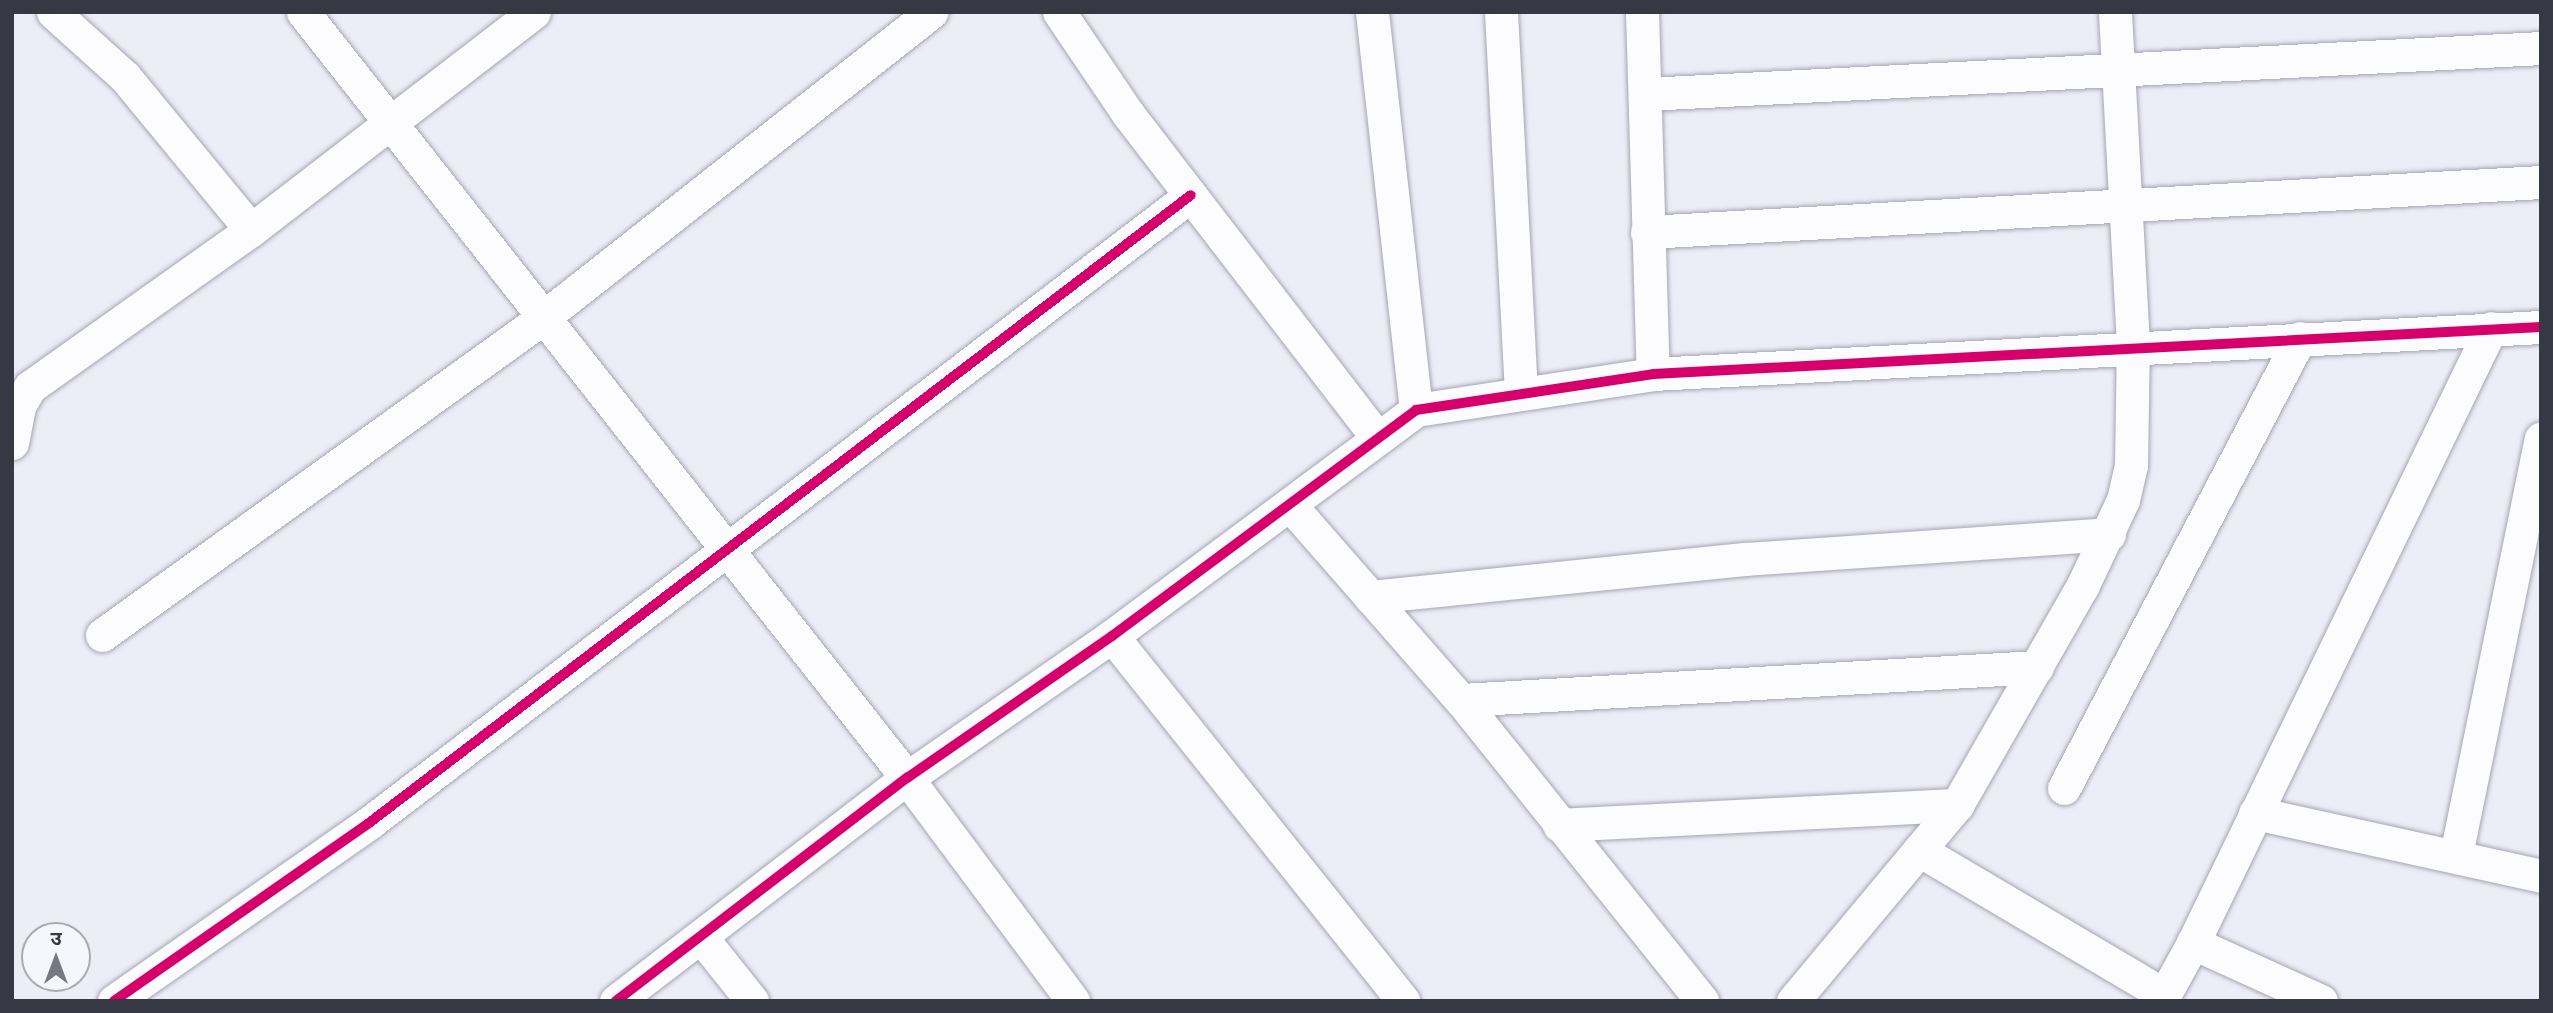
<!DOCTYPE html>
<html>
<head>
<meta charset="utf-8">
<style>
  body { margin:0 }
  #map { position:relative; width:2553px; height:1013px; overflow:hidden; background:#ecedf7; font-family:Manrope,"Noto Sans Devanagari",sans-serif }
  div>[style] { position:absolute }
  .roads { filter:drop-shadow(0 0 2px #a5a6b0) drop-shadow(0 0 2px #a5a6b0) }
  .street>* { height:33px; margin:-16.5px; padding:0 16.5px; transform-origin:16.5px; border-radius:16.5px; background:#fcfcfe }
  .cycleway>* { height:10px; margin:-5px; padding:0 5px; transform-origin:5px; border-radius:5px; background:#d6006c }
  span { translate:-50% -50%; white-space:nowrap; text-align:center; line-height:1.15; -webkit-text-stroke:7px #f6f7fe; paint-order:stroke }
  .frame { position:absolute; inset:0; border:14px solid #363843; pointer-events:none }
  .north { position:absolute; left:21px; top:922px; width:70px; height:70px; box-sizing:border-box; background:#f6f7fe; border:2px solid #a9abb3; border-radius:50%; rotate:0deg; font-size:19px; font-weight:700; line-height:28px; text-align:center; color:#363843 }
  .north::after { content:''; display:block; margin:auto; width:24px; height:32px; background:#767782; clip-path:polygon(50% 0,100% 100%,50% 72%,0 100%) }
</style>
</head>
<body>
<div id="map">
  <div class="roads">
    <div class="street">
      <i style="left:53px;top:12px;width:97px;rotate:42.1deg"></i>
      <i style="left:125px;top:77px;width:198px;rotate:50.5deg"></i>
      <i style="left:303px;top:12px;width:975px;rotate:51.74deg"></i>
      <i style="left:907px;top:778px;width:278px;rotate:53.3deg"></i>
      <i style="left:1059px;top:12px;width:123px;rotate:55.9deg"></i>
      <i style="left:1128px;top:114px;width:406px;rotate:52.4deg"></i>
      <i style="left:1372px;top:12px;width:400px;rotate:83.7deg"></i>
      <i style="left:1501px;top:12px;width:379px;rotate:87deg"></i>
      <i style="left:1642px;top:12px;width:362px;rotate:88.3deg"></i>
      <i style="left:1646px;top:94px;width:896px;rotate:-2.94deg"></i>
      <i style="left:1647px;top:232px;width:895px;rotate:-3.2deg"></i>
      <i style="left:12px;top:443px;width:38px;rotate:-79deg"></i>
      <i style="left:19px;top:406px;width:22px;rotate:-60deg"></i>
      <i style="left:30px;top:387px;width:271px;rotate:-35.4deg"></i>
      <i style="left:251px;top:230px;width:357px;rotate:-37.6deg"></i>
      <i style="left:1290px;top:505px;width:259px;rotate:48.8deg"></i>
      <i style="left:1461px;top:700px;width:386px;rotate:51.3deg"></i>
      <i style="left:1370px;top:597px;width:377px;rotate:-5.8deg"></i>
      <i style="left:1745px;top:559px;width:365px;rotate:-3.9deg"></i>
      <i style="left:102px;top:635px;width:540px;rotate:-35.72deg"></i>
      <i style="left:540px;top:320px;width:498px;rotate:-38.2deg"></i>
      <i style="left:1112px;top:636px;width:467px;rotate:51.4deg"></i>
      <i style="left:1461px;top:700px;width:577px;rotate:-3.28deg"></i>
      <i style="left:2064px;top:788px;width:508px;rotate:-62.33deg"></i>
      <i style="left:2255px;top:813px;width:293px;rotate:12.4deg"></i>
      <i style="left:1559px;top:825px;width:399px;rotate:-2.9deg"></i>
      <i style="left:1919px;top:850px;width:285px;rotate:30.6deg"></i>
      <i style="left:2456px;top:855px;width:425px;rotate:-78.5deg"></i>
      <i style="left:701px;top:937px;width:82px;rotate:51.4deg"></i>
      <i style="left:114px;top:1001px;width:311px;rotate:-34.9deg"></i>
      <i style="left:369px;top:823px;width:1034px;rotate:-37.38deg"></i>
      <i style="left:616px;top:1001px;width:367px;rotate:-37.5deg"></i>
      <i style="left:907px;top:778px;width:249px;rotate:-34.7deg"></i>
      <i style="left:1112px;top:636px;width:379px;rotate:-36.6deg"></i>
      <i style="left:1416px;top:410px;width:240px;rotate:-8.6deg"></i>
      <i style="left:1653px;top:374px;width:889px;rotate:-3.03deg"></i>
      <i style="left:1793px;top:1001px;width:256px;rotate:-50.1deg"></i>
      <i style="left:1957px;top:805px;width:251px;rotate:-60.2deg"></i>
      <i style="left:2082px;top:587px;width:96px;rotate:-64.8deg"></i>
      <i style="left:2123px;top:500px;width:35px;rotate:-77deg"></i>
      <i style="left:2131px;top:466px;width:121px;rotate:-89.1deg"></i>
      <i style="left:2133px;top:345px;width:333px;rotate:-93.1deg"></i>
      <i style="left:2161px;top:1001px;width:66px;rotate:-61.1deg"></i>
      <i style="left:2321px;top:1001px;width:141px;rotate:-155.6deg"></i>
      <i style="left:2193px;top:943px;width:683px;rotate:-64.15deg"></i>
    </div>
  </div>
  <div class="cycleway">
    <i style="left:114px;top:1001px;width:311px;rotate:-34.9deg"></i>
    <i style="left:369px;top:823px;width:1034px;rotate:-37.38deg"></i>
    <i style="left:616px;top:1001px;width:367px;rotate:-37.5deg"></i>
    <i style="left:907px;top:778px;width:249px;rotate:-34.7deg"></i>
    <i style="left:1112px;top:636px;width:379px;rotate:-36.6deg"></i>
    <i style="left:1416px;top:410px;width:240px;rotate:-8.6deg"></i>
    <i style="left:1653px;top:374px;width:889px;rotate:-3.03deg"></i>
  </div>
  <div class="frame"></div>
  <div class="north">उ</div>
</div>
</body>
</html>
